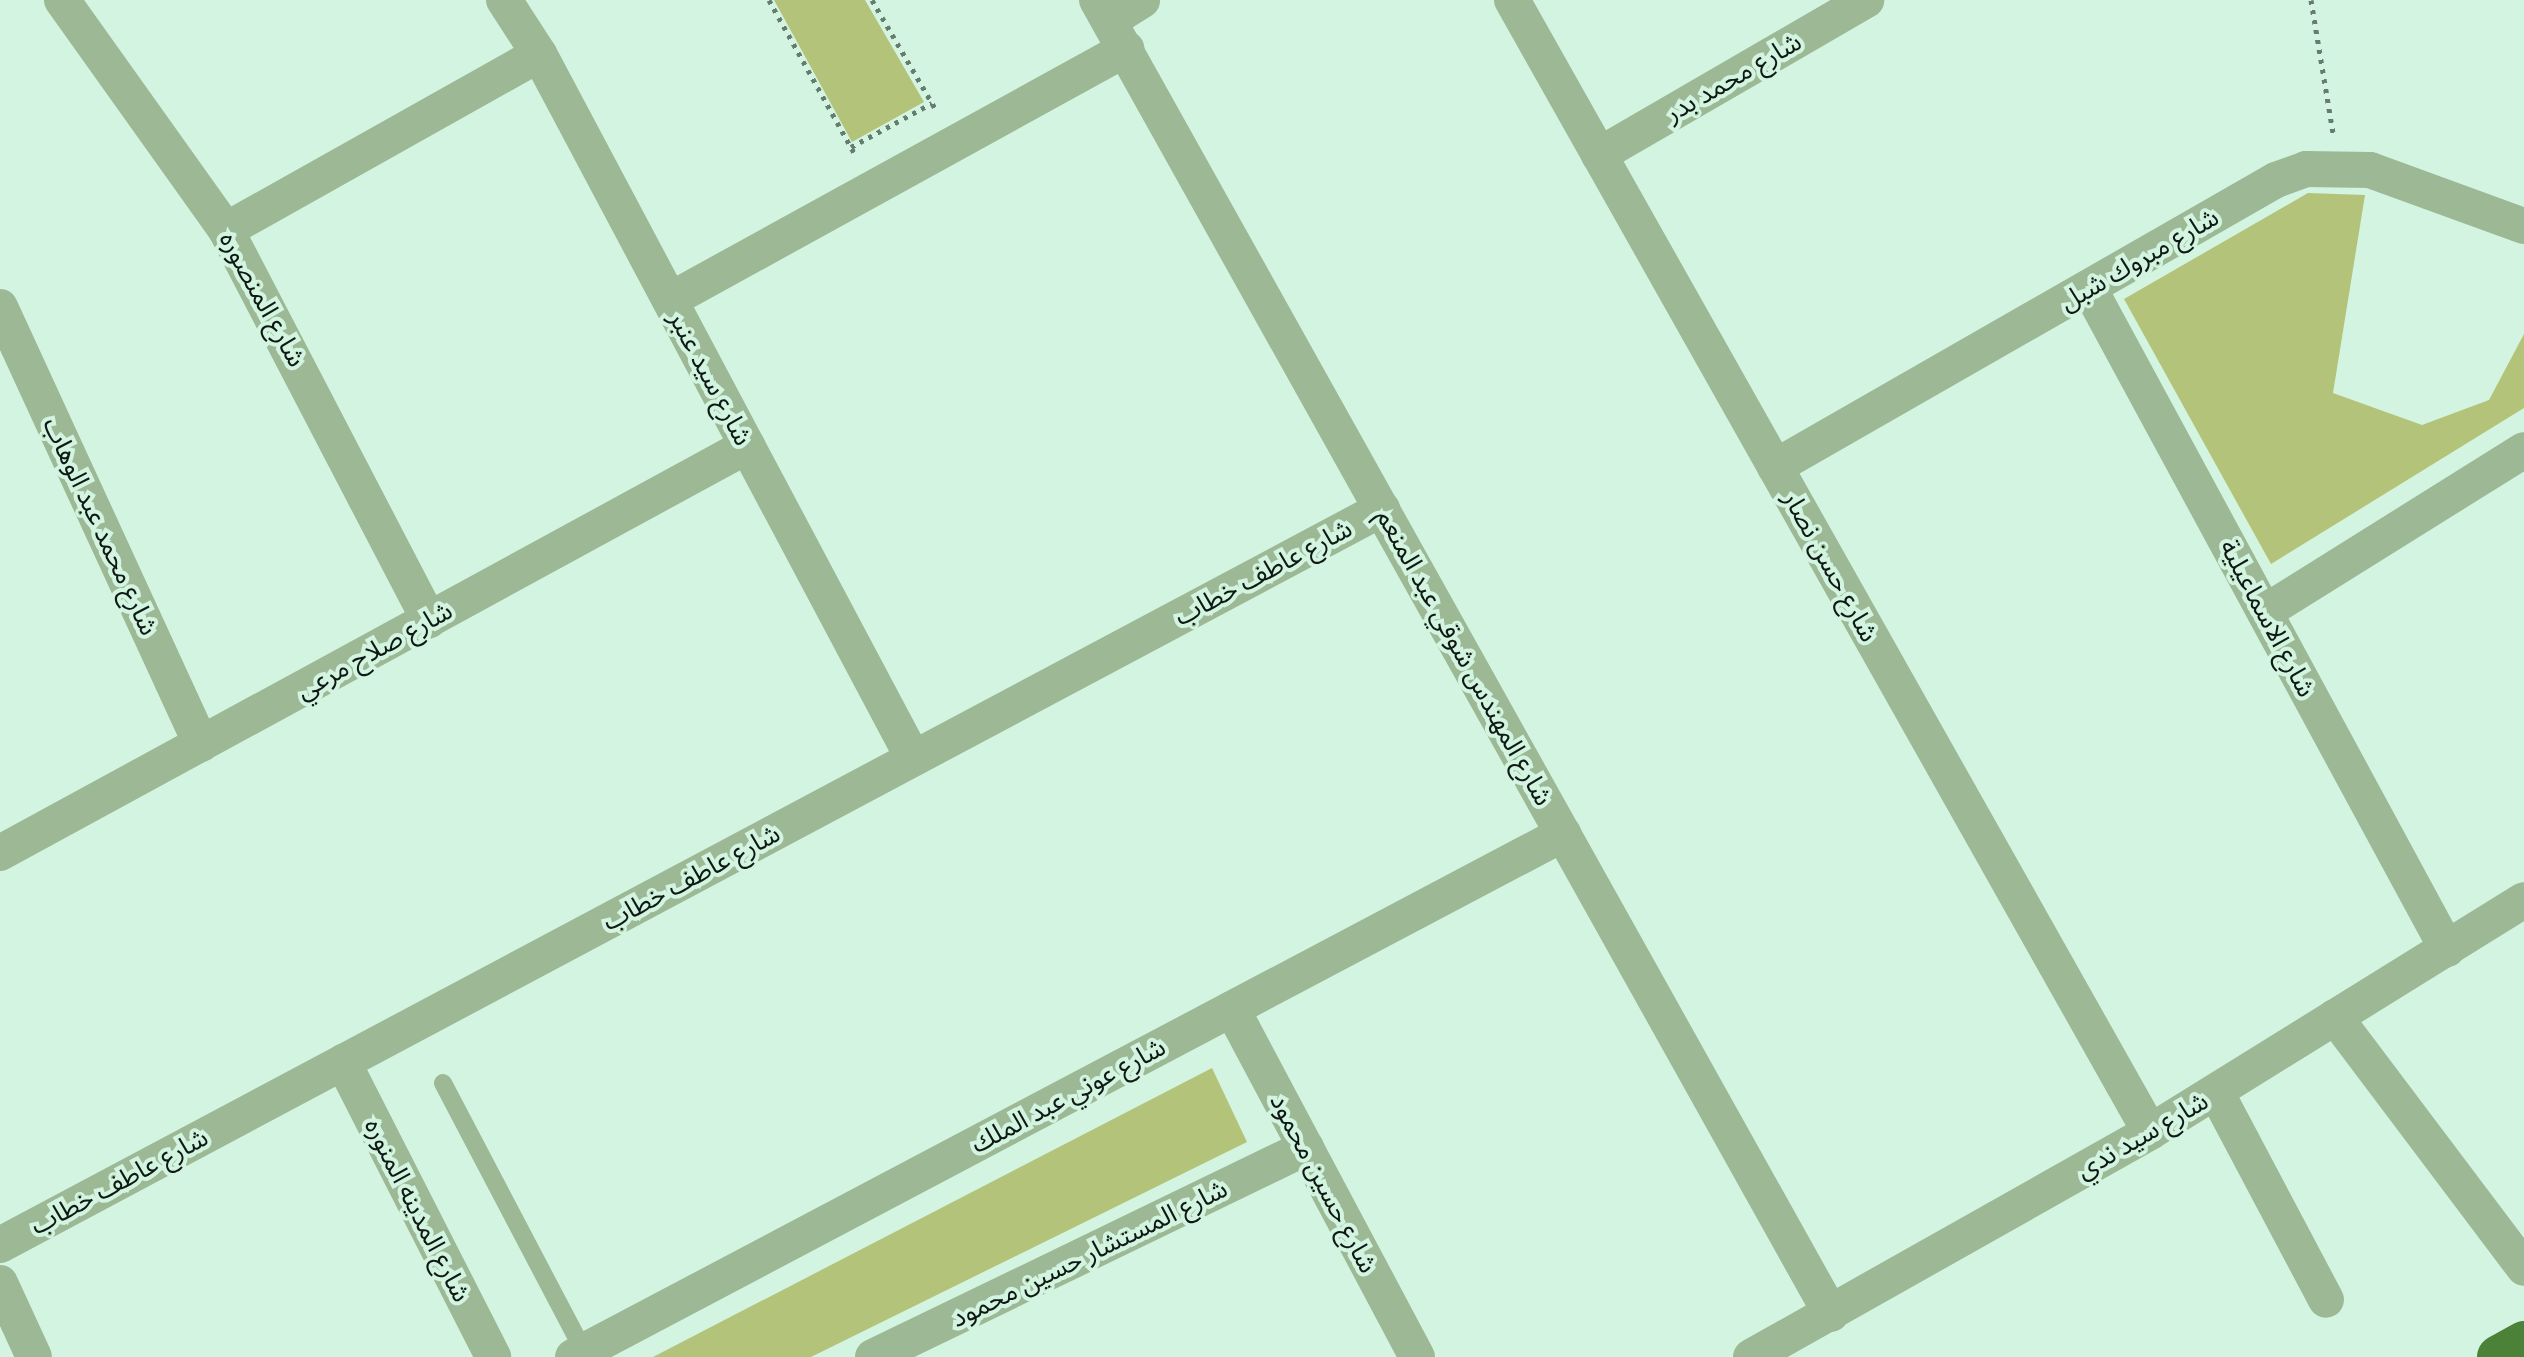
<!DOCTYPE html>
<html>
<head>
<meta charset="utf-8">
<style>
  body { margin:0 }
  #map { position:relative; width:2524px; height:1357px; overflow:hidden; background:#d3f4e0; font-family:"Archivo Narrow","Noto Sans Arabic",sans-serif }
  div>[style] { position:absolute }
  .green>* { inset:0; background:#b4c37a }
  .path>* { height:5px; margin-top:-2.5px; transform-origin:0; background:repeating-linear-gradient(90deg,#667c6f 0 4px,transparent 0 10px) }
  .service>* { height:18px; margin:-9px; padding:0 9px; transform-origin:9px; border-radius:9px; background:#9cb894 }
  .minor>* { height:36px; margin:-18px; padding:0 18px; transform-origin:18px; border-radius:18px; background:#9cb894 }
  .trunk>* { height:44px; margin:-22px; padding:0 22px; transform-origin:22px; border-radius:22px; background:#4c8238 }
  span { translate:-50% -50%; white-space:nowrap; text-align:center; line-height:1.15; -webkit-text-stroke:8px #d3f4e0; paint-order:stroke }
  .street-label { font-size:26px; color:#0d1912 }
</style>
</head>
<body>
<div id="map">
  <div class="green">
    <i style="clip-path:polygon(774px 0,865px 0,924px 102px,852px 142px)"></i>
    <i style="clip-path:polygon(2308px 193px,2365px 195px,2333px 393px,2422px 425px,2489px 400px,2524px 334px,2524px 408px,2271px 564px,2124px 299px)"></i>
    <i style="clip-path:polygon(1212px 1068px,1247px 1142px,811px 1357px,653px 1357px)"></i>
  </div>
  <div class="path">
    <i style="left:769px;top:0;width:179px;rotate:60.9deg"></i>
    <i style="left:872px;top:0;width:127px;rotate:59.8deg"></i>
    <i style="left:2311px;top:0;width:135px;rotate:80.6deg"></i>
    <i style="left:851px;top:147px;width:92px;rotate:-28.5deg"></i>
  </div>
  <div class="service">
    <i style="left:443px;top:1083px;width:303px;rotate:62.3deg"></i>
  </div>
  <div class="minor">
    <i style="left:62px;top:0;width:282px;rotate:54.5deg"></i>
    <i style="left:226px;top:230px;width:440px;rotate:62.5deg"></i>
    <i style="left:504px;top:0;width:64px;rotate:57.1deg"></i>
    <i style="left:539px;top:54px;width:797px;rotate:62.02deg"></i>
    <i style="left:1097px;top:0;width:1505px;rotate:60.81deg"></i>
    <i style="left:1512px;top:0;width:1299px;rotate:60.59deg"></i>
    <i style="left:1109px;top:21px;width:39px;rotate:-32deg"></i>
    <i style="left:1599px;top:155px;width:309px;rotate:-30.1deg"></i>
    <i style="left:226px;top:230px;width:359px;rotate:-29.3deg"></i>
    <i style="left:2089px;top:288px;width:752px;rotate:61.56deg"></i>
    <i style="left:670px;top:300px;width:521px;rotate:-28.83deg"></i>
    <i style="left:0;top:307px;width:481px;rotate:65.3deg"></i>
    <i style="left:1775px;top:467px;width:577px;rotate:-29.81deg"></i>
    <i style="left:2276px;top:180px;width:32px;rotate:-20deg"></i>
    <i style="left:2306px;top:169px;width:64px;rotate:0.9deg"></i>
    <i style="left:2370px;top:170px;width:164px;rotate:20deg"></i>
    <i style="left:2265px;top:612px;width:305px;rotate:-32deg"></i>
    <i style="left:0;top:853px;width:851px;rotate:-28.58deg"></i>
    <i style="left:1232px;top:1009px;width:394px;rotate:62deg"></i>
    <i style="left:2335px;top:1017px;width:314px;rotate:53deg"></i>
    <i style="left:343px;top:1062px;width:331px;rotate:63deg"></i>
    <i style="left:2216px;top:1092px;width:235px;rotate:62.1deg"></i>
    <i style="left:0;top:1245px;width:1566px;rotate:-28.04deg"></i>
    <i style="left:0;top:1283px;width:81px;rotate:65.3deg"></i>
    <i style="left:573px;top:1357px;width:1120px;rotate:-27.85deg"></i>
    <i style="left:873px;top:1357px;width:481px;rotate:-25.8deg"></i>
    <i style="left:1751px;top:1357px;width:458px;rotate:-29.4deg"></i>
    <i style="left:2150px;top:1132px;width:440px;rotate:-31.8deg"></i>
  </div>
  <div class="trunk">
    <i style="left:2499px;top:1357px;width:29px;rotate:-29deg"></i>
  </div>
  <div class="street-label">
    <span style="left:1733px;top:77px;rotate:-30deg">شارع محمد بدر</span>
    <span style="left:2139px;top:259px;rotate:-30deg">شارع مبروك شبل</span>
    <span style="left:263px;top:299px;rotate:61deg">شارع المنصوره</span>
    <span style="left:711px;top:378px;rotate:62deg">شارع سيد عنبر</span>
    <span style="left:101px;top:526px;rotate:65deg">شارع محمد عبد الوهاب</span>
    <span style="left:1831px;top:566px;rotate:61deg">شارع حسن نصار</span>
    <span style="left:1263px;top:572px;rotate:-28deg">شارع عاطف خطاب</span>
    <span style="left:2268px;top:618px;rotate:62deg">شارع الاسماعيلية</span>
    <span style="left:374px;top:650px;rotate:-29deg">شارع صلاح مرعي</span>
    <span style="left:1465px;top:657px;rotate:61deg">شارع المهندس شوقي عبد المنعم</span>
    <span style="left:691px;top:877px;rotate:-28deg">شارع عاطف خطاب</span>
    <span style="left:1068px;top:1095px;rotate:-28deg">شارع عوني عبد الملك</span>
    <span style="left:2142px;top:1135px;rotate:-30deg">شارع سيد ندي</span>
    <span style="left:119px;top:1181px;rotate:-28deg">شارع عاطف خطاب</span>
    <span style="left:1324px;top:1183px;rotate:62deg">شارع حسين محمود</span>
    <span style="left:418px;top:1210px;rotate:63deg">شارع المدينه المنوره</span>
    <span style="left:1089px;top:1253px;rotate:-26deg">شارع المستشار حسين محمود</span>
  </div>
</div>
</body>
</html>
